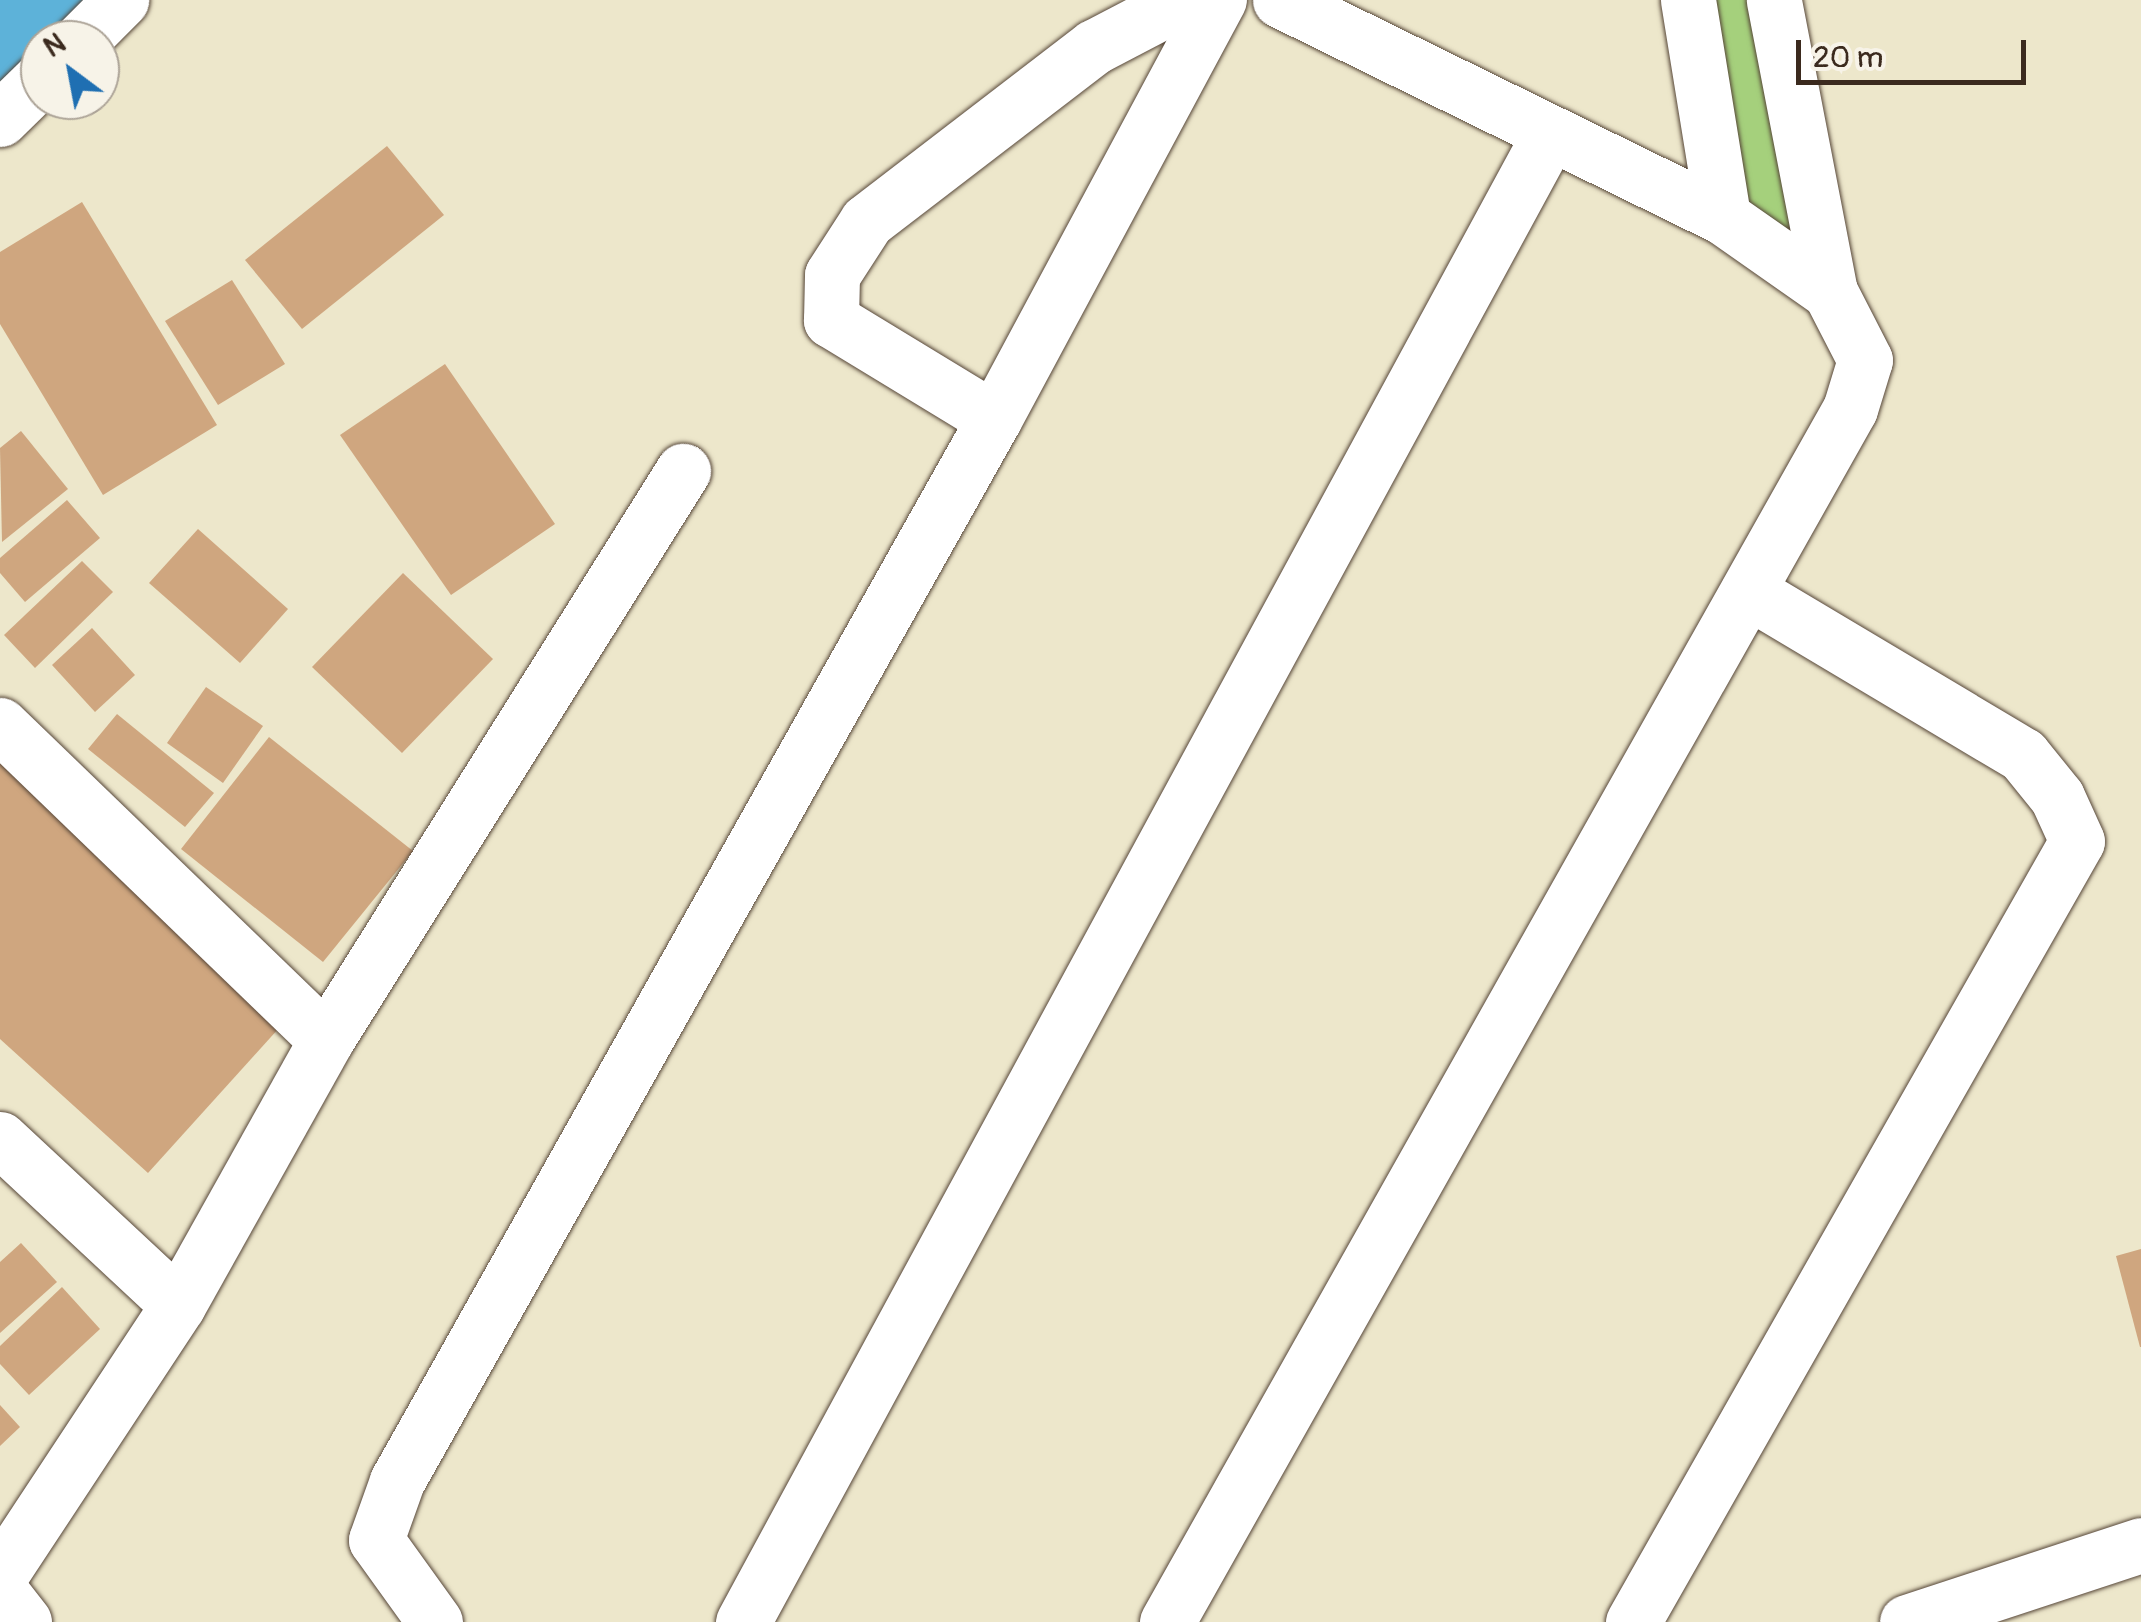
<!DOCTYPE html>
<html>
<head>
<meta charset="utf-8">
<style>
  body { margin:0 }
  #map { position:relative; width:2141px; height:1622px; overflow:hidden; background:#ede7cb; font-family:Pangolin,sans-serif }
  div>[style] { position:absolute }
  .green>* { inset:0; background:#a5d07c }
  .water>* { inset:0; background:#5db2d9 }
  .building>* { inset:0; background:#cfa67f }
  .roads { filter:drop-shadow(0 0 2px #564638) drop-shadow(0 0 2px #564638) }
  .street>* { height:55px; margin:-27.5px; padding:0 27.5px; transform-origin:27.5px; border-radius:27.5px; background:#fff }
  .secondary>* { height:55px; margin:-27.5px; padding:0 27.5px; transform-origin:27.5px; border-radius:27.5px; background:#fff }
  span { translate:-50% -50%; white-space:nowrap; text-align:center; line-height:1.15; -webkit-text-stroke:10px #f7f3e8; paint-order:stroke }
  .north { position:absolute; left:20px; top:20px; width:100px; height:100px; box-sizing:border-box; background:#f7f3e8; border:2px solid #aca397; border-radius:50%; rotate:328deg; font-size:28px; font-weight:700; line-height:40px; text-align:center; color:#3b2a1e }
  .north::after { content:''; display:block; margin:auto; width:35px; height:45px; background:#1f6fb2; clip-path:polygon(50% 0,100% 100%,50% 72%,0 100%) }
  .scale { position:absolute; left:1796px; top:40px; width:230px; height:45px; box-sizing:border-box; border:5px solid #3b2a1e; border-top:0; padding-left:12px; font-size:30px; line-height:35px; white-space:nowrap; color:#3b2a1e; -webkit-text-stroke:8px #f7f3e8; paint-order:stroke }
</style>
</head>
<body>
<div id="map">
  <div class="green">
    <i style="clip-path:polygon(1688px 0,1774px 0,1830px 292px,1723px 217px)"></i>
  </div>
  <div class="water">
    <i style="clip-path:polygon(0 0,121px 0,81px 40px,40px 40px,40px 80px,0 119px)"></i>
  </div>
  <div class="building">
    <i style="clip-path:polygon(387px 146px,444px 215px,302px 329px,245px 260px)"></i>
    <i style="clip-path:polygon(82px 202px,217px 425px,103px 495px,0 324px,0 252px)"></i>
    <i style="clip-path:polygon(232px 280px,285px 364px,218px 405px,165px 321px)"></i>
    <i style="clip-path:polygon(445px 364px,555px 524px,451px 595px,340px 435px)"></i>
    <i style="clip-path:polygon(21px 431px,68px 489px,2px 542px,0 448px)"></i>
    <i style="clip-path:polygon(67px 500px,100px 538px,25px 602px,0 573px,0 558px)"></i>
    <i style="clip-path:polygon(198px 529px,288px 609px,240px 663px,149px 583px)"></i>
    <i style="clip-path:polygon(82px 561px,113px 592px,35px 668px,4px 635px)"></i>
    <i style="clip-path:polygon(403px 573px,493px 659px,402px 753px,312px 667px)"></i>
    <i style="clip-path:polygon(92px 628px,135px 675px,95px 712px,52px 665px)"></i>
    <i style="clip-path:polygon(206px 687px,263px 726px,223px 783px,167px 743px)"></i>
    <i style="clip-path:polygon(117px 714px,214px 793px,185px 827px,88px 749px)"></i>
    <i style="clip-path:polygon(269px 737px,413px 851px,323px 962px,181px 849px)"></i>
    <i style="clip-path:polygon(0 757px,289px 1017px,148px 1173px,0 1039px)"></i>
    <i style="clip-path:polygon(21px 1243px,57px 1282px,0 1333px,0 1262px)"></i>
    <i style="clip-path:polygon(2141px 1249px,2141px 1347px,2140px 1347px,2116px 1256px)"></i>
    <i style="clip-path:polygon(62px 1287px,100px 1329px,29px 1395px,0 1364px,0 1346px)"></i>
    <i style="clip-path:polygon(0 1405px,20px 1427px,0 1446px)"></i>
  </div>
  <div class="roads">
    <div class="street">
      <i style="left:1280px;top:0;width:493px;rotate:26.1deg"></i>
      <i style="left:1723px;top:217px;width:131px;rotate:35deg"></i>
      <i style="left:1830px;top:292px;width:297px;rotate:-100.9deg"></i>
      <i style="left:1688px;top:0;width:220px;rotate:80.8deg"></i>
      <i style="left:994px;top:419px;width:191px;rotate:-148.7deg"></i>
      <i style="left:831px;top:320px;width:45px;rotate:-88.7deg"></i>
      <i style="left:832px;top:275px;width:64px;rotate:-57.1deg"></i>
      <i style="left:867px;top:221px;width:286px;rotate:-37.5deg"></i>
      <i style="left:1094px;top:47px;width:102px;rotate:-27.6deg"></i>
      <i style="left:0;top:725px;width:453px;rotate:44deg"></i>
      <i style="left:0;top:1139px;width:243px;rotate:43deg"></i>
      <i style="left:0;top:1575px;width:323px;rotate:-56.6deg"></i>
      <i style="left:178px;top:1305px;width:304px;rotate:-60.8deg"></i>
      <i style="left:326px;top:1040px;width:672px;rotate:-57.9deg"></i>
      <i style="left:0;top:1591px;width:39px;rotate:52deg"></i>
      <i style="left:435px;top:1622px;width:101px;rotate:-125.7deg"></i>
      <i style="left:376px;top:1540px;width:63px;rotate:-70.4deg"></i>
      <i style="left:397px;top:1481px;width:1218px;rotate:-60.66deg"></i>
      <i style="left:994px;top:419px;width:476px;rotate:-61.8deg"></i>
      <i style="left:743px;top:1622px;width:1689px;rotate:-61.54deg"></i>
      <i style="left:1167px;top:1622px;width:1392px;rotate:-60.62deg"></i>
      <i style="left:1850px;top:409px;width:51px;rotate:-73deg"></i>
      <i style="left:1865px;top:360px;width:76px;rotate:-117.2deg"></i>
      <i style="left:1633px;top:1622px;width:898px;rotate:-60.38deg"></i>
      <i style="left:2077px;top:841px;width:48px;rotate:-114.4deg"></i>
      <i style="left:2057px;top:797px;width:54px;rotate:-129deg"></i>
      <i style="left:2023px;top:755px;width:320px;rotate:-149.2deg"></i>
      <i style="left:1907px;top:1622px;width:246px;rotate:-18.2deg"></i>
    </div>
    <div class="secondary">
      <i style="left:81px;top:40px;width:57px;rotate:-45deg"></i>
      <i style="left:0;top:119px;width:56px;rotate:-44.3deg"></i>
    </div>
  </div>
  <div class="north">N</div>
  <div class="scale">20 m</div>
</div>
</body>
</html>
